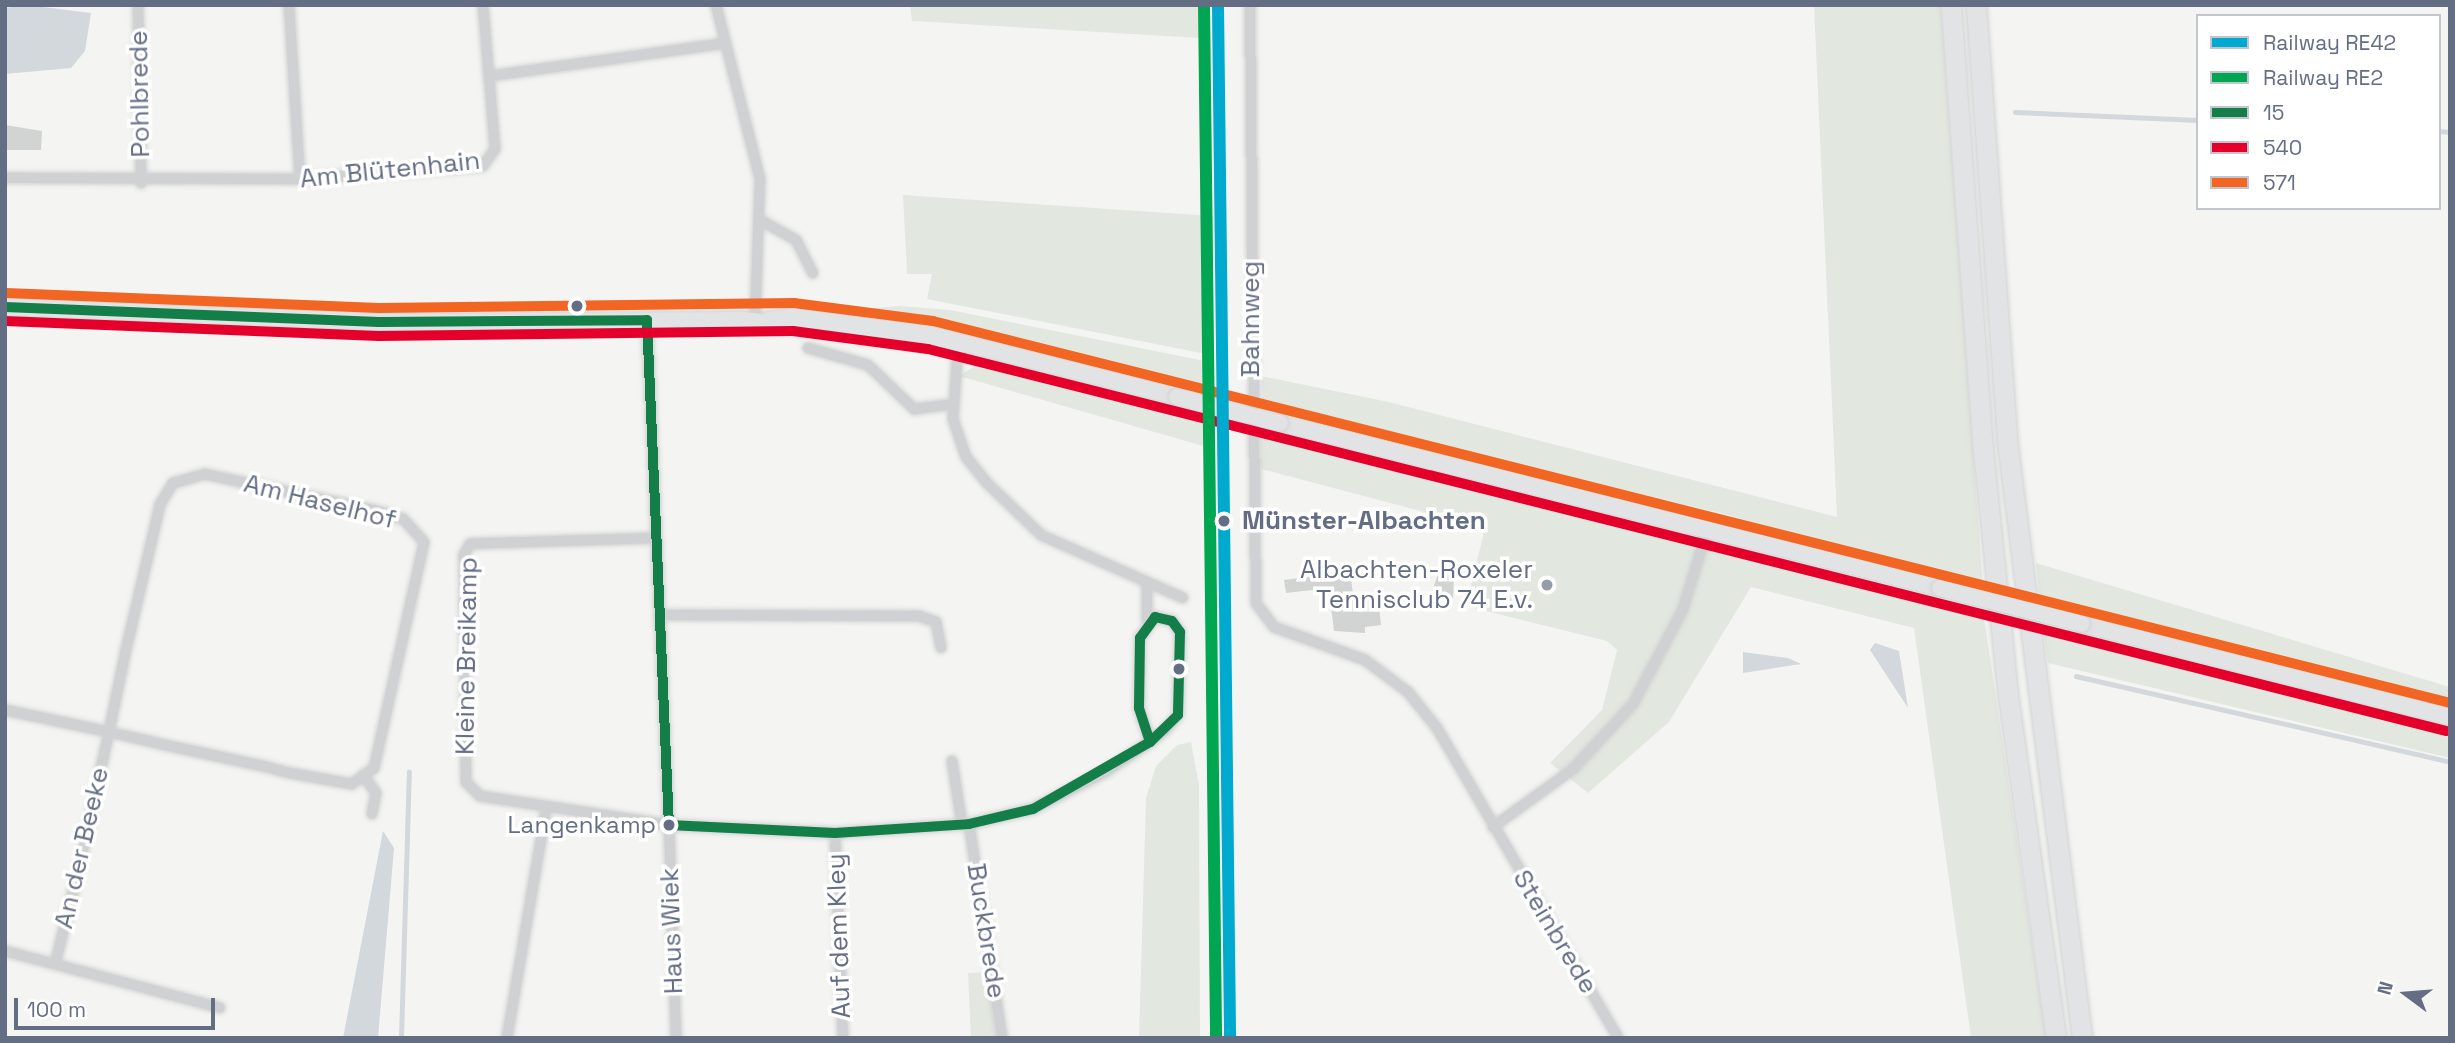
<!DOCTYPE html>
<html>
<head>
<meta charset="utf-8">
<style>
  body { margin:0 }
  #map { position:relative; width:2455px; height:1043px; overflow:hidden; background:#f4f5f2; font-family:"Space Grotesk",sans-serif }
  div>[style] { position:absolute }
  .green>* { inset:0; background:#e2e8e0 }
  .water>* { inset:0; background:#d2d8dc }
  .stream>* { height:4.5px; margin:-2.25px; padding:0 2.25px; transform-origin:2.25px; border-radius:2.25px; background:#d2d8dc }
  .building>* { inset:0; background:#d2d3d3 }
  .roads { filter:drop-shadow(0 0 2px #d1d2d3) drop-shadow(0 0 2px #d1d2d3) }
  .street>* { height:10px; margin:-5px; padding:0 5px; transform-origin:5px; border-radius:5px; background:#d0d1d2 }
  .secondary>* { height:16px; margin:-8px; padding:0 8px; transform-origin:8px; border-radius:8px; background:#e2e3e4 }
  .highway>* { height:19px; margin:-9.5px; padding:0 9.5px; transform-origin:9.5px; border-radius:9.5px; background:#e2e3e4 }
  .bridges { filter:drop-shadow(0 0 2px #d1d2d3) drop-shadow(0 0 2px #d1d2d3) }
  .secondary-bridge>* { height:16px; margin:-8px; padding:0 8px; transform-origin:8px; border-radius:8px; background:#e2e3e4 }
  .bus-1>* { height:10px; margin:-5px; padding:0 5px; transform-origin:5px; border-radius:5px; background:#137e48 }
  .bus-2>* { height:10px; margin:-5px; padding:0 5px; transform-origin:5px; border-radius:5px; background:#e4002b }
  .bus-3>* { height:10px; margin:-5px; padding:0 5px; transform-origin:5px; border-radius:5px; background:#f26522 }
  .rail-1>* { height:12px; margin:-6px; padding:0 6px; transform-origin:6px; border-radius:6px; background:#00a9ce }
  .rail-2>* { height:12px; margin:-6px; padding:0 6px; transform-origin:6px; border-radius:6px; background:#00a651 }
  .dots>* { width:19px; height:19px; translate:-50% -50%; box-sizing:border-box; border:4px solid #fff; border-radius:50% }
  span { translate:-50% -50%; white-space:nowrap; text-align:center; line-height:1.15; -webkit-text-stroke:7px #fff; paint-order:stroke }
  .bus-label { font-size:24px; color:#636d84 }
  .right { translate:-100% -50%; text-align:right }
  .street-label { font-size:26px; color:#636d84 }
  .stop-label { font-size:26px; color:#636d84; font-weight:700 }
  .left { translate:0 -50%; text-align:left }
  .poi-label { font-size:26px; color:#636d84 }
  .frame { position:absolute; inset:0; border:7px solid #636d84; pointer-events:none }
  .legend { position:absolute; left:2196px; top:14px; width:245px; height:196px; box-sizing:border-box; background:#fff; border:2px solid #c1c5ce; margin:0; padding:9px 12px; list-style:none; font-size:21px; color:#636d84 }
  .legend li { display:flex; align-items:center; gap:14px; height:35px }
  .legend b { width:35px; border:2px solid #c1c5ce }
  .north { position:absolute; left:2371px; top:959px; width:70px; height:70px; -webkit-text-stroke:5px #fff; paint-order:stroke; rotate:286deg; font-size:19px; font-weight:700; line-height:28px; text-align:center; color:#636d84 }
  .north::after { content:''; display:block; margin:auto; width:24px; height:32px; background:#636d84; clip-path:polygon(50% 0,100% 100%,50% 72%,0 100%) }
  .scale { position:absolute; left:14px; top:998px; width:201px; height:32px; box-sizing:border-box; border:4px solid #636d84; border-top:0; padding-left:9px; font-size:21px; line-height:24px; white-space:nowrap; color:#636d84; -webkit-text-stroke:5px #fff; paint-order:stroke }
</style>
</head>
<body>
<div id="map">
  <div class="green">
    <i style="clip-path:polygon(910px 5px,1200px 5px,1199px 38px,912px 21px)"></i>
    <i style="clip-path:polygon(1814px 5px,1941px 5px,1983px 589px,1728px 515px,1263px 403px,1261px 376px,1389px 402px,1837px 517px)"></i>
    <i style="clip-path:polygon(903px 195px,1214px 216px,1211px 355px,927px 299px,932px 274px,907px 274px)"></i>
    <i style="clip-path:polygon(900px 306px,950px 310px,1205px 361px,1204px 391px,955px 329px,865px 316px,864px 309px)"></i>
    <i style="clip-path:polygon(976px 365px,1204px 416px,1203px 446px,959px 376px)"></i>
    <i style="clip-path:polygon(1260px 430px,1984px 617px,2046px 1038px,1971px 1038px,1914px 628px,1751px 587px,1669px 722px,1588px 793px,1550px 763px,1602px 710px,1617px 650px,1607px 641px,1466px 606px,1485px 528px,1261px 469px)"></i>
    <i style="clip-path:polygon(2036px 563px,2450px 687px,2450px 708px,2040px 603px)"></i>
    <i style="clip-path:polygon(2043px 631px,2450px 732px,2450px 758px,2048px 663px)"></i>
    <i style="clip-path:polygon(1191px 742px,1199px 785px,1200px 1038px,1139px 1038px,1146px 798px,1156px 766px,1177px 745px)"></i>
    <i style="clip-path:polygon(986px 972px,996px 1038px,971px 1038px,968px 973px)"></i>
  </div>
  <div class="water">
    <i style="clip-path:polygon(27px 5px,91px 13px,85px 51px,71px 68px,5px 74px,5px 8px)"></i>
    <i style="clip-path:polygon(1875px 643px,1899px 651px,1908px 708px,1870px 650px)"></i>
    <i style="clip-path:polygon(1743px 652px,1788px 658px,1801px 664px,1743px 673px)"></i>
    <i style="clip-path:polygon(383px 831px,394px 848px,378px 1038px,343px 1038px)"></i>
  </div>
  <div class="stream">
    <i style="left:2015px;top:112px;width:183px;rotate:2.5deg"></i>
    <i style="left:2439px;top:131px;width:11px;rotate:5deg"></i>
    <i style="left:2076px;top:676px;width:384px;rotate:12.9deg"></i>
    <i style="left:401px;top:1038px;width:266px;rotate:-88.3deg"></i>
  </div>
  <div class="building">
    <i style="clip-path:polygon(5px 125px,42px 131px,41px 150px,5px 150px)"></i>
    <i style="clip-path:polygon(1444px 558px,1455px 561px,1453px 598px,1432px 591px)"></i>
    <i style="clip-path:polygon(1343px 572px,1343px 579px,1351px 578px,1353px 595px,1378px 598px,1381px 625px,1365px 627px,1365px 633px,1334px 631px,1330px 599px,1322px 600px,1321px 589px,1286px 593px,1284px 580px)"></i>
  </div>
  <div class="roads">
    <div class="street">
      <i style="left:138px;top:5px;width:178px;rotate:89deg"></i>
      <i style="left:289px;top:5px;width:174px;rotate:86.4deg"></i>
      <i style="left:483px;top:5px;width:71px;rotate:85.2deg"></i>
      <i style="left:716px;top:5px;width:179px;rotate:75.8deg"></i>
      <i style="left:760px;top:179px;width:141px;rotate:92deg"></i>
      <i style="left:1250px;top:5px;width:598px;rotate:89.43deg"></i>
      <i style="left:1256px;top:603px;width:30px;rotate:53deg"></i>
      <i style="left:1274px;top:627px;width:97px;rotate:19.9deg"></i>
      <i style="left:1365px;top:660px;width:54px;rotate:36.7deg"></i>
      <i style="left:1408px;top:692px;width:46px;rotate:51.1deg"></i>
      <i style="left:1437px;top:728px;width:359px;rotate:59.7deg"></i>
      <i style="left:5px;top:178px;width:295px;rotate:0.2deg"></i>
      <i style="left:300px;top:179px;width:183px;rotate:-4.1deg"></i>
      <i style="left:483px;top:166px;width:21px;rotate:-55deg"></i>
      <i style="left:495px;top:149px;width:73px;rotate:-94.7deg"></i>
      <i style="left:489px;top:76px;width:239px;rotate:-7.9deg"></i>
      <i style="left:760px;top:220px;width:41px;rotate:29.1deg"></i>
      <i style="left:796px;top:240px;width:37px;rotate:63deg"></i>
      <i style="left:647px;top:320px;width:505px;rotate:87.51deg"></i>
      <i style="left:669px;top:825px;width:166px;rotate:2.8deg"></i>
      <i style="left:835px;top:833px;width:134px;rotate:-3.8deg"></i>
      <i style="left:969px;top:824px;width:66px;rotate:-13.2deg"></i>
      <i style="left:1033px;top:809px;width:81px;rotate:-27.2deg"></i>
      <i style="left:1105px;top:772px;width:54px;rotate:-33.7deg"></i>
      <i style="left:1150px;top:742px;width:19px;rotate:-39deg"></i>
      <i style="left:1165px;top:730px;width:20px;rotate:-49deg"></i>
      <i style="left:1178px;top:715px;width:83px;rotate:-88.6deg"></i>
      <i style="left:1180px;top:632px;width:14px;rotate:-126deg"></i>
      <i style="left:1172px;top:621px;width:17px;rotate:-167deg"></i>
      <i style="left:1155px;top:617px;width:26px;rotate:126deg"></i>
      <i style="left:1140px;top:638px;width:70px;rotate:90.8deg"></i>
      <i style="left:1139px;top:708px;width:36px;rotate:72deg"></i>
      <i style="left:958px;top:346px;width:73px;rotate:93.9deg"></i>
      <i style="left:953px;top:419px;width:40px;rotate:71.1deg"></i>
      <i style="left:966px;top:457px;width:32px;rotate:51deg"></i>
      <i style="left:986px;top:482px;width:76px;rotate:43.9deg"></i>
      <i style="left:1041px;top:535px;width:155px;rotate:23.9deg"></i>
      <i style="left:808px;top:348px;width:62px;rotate:15.8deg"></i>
      <i style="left:868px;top:365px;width:64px;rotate:43.7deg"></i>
      <i style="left:914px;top:409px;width:38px;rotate:-7deg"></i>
      <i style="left:656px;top:538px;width:186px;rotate:178.2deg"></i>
      <i style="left:470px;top:544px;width:13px;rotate:119deg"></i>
      <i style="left:464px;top:555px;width:227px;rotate:89.5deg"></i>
      <i style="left:466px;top:782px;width:20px;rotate:45deg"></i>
      <i style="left:480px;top:796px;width:191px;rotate:8.7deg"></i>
      <i style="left:669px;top:825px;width:213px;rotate:88.1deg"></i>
      <i style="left:659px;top:615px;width:260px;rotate:0.2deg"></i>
      <i style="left:919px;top:616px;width:18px;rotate:19deg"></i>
      <i style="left:936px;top:622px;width:26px;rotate:79deg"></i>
      <i style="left:1147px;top:620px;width:37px;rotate:-90deg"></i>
      <i style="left:5px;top:710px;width:106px;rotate:11.9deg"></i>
      <i style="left:109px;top:732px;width:72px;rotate:12.9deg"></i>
      <i style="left:179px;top:748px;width:86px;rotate:12.1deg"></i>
      <i style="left:263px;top:766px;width:28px;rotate:15deg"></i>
      <i style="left:290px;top:773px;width:63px;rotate:10.1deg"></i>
      <i style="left:352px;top:784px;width:27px;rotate:-36deg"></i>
      <i style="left:374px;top:768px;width:231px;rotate:-77.5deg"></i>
      <i style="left:424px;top:542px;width:31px;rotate:-132deg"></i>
      <i style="left:403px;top:519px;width:27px;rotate:-163deg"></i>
      <i style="left:377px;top:511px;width:176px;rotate:-167.9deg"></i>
      <i style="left:205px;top:474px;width:33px;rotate:164deg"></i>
      <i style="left:173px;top:483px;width:26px;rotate:121deg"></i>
      <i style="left:160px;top:505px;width:153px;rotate:103.2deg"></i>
      <i style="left:125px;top:654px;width:80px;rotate:101.6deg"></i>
      <i style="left:109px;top:732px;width:143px;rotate:102.5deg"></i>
      <i style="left:78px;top:872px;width:95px;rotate:104deg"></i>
      <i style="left:952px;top:761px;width:64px;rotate:81deg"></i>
      <i style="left:363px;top:775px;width:22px;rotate:54deg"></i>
      <i style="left:376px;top:793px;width:21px;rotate:101deg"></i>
      <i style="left:969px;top:824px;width:217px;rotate:81.2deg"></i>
      <i style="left:1493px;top:827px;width:99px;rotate:-35.9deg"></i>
      <i style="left:1573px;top:769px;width:88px;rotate:-47.3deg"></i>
      <i style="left:1633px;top:704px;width:107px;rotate:-62.2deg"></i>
      <i style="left:1683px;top:609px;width:82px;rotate:-72.9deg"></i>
      <i style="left:835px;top:833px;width:205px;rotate:87.8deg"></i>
      <i style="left:5px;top:951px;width:222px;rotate:14.8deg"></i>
      <i style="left:507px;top:1038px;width:232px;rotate:-80.3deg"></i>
    </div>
    <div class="secondary">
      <i style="left:5px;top:307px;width:374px;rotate:2.3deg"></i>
      <i style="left:379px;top:322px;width:365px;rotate:-0.3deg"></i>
      <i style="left:744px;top:320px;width:216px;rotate:6.9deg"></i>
      <i style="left:769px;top:320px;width:25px;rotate:-7deg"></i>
      <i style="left:794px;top:317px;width:138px;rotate:7.5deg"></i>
      <i style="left:931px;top:335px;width:254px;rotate:14.1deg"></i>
      <i style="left:1280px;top:423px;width:680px;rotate:14.04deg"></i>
      <i style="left:2082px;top:624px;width:380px;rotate:14.2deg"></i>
    </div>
    <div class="highway">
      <i style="left:1951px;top:5px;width:446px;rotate:85.9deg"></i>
      <i style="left:1983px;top:450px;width:247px;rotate:84.2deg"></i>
      <i style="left:2008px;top:696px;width:345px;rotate:82deg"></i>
      <i style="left:1976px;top:5px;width:444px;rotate:85.9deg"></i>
      <i style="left:2008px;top:448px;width:595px;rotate:82.85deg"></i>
    </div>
  </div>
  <div class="bridges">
    <div class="secondary-bridge">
      <i style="left:1177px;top:397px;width:106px;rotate:14.2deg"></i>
      <i style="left:1940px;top:588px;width:146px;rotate:14.2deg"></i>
    </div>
  </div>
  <div class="bus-1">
    <i style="left:5px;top:307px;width:374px;rotate:2.3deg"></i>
    <i style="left:379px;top:322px;width:268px;rotate:-0.4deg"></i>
    <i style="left:647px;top:320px;width:505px;rotate:87.51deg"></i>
    <i style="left:669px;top:825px;width:166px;rotate:2.8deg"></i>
    <i style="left:835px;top:833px;width:134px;rotate:-3.8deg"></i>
    <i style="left:969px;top:824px;width:66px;rotate:-13.2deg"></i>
    <i style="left:1033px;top:809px;width:135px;rotate:-29.8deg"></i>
    <i style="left:1155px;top:617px;width:17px;rotate:13deg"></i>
    <i style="left:1172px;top:621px;width:14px;rotate:54deg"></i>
    <i style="left:1180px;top:632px;width:83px;rotate:91.4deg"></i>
    <i style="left:1178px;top:715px;width:39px;rotate:136deg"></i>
    <i style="left:1150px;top:742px;width:36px;rotate:-108deg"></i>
    <i style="left:1139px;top:708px;width:70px;rotate:-89.2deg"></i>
    <i style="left:1140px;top:638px;width:26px;rotate:-54deg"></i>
  </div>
  <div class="bus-2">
    <i style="left:5px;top:321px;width:374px;rotate:2.3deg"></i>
    <i style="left:379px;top:336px;width:414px;rotate:-0.7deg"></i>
    <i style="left:793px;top:331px;width:136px;rotate:7.6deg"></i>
    <i style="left:928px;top:349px;width:1566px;rotate:14.12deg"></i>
  </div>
  <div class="bus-3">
    <i style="left:6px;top:293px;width:373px;rotate:2.3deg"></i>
    <i style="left:379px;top:308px;width:415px;rotate:-0.7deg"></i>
    <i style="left:794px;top:303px;width:140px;rotate:7.4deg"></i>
    <i style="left:933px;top:321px;width:1564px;rotate:14.13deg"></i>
  </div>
  <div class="rail-1">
    <i style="left:1218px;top:5px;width:1033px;rotate:89.33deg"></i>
  </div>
  <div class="rail-2">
    <i style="left:1204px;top:5px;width:1033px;rotate:89.33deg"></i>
  </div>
  <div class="dots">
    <i style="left:577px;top:306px;background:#636d84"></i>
    <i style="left:1224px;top:521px;background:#636d84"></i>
    <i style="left:1547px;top:585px;background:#969daa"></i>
    <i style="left:1179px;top:669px;background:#636d84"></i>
    <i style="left:669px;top:825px;background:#636d84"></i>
  </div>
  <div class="bus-label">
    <span class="right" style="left:656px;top:825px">Langenkamp</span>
  </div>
  <div class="street-label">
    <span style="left:140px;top:94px;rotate:-91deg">Pohlbrede</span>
    <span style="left:390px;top:170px;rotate:-6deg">Am Blütenhain</span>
    <span style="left:1251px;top:319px;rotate:-90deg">Bahnweg</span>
    <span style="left:320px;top:502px;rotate:14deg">Am Haselhof</span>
    <span style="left:467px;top:656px;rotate:-89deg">Kleine Breikamp</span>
    <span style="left:82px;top:848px;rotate:-77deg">An der Beeke</span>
    <span style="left:672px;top:931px;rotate:-92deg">Haus Wiek</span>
    <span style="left:986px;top:931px;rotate:81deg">Buckbrede</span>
    <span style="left:1555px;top:932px;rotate:59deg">Steinbrede</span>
    <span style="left:839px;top:936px;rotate:-92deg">Auf dem Kley</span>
  </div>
  <div class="stop-label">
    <span class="left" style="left:1242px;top:521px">Münster-Albachten</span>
  </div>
  <div class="poi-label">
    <span class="right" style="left:1533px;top:585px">Albachten-Roxeler<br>Tennisclub 74 E.v.</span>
  </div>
  <div class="frame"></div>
  <ul class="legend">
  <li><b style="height:9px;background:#00a9ce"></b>Railway RE42</li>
  <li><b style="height:9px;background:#00a651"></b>Railway RE2</li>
  <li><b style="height:9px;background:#137e48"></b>15</li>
  <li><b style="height:9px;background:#e4002b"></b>540</li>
  <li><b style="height:9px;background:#f26522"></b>571</li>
  </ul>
  <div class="north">N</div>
  <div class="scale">100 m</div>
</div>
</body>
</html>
